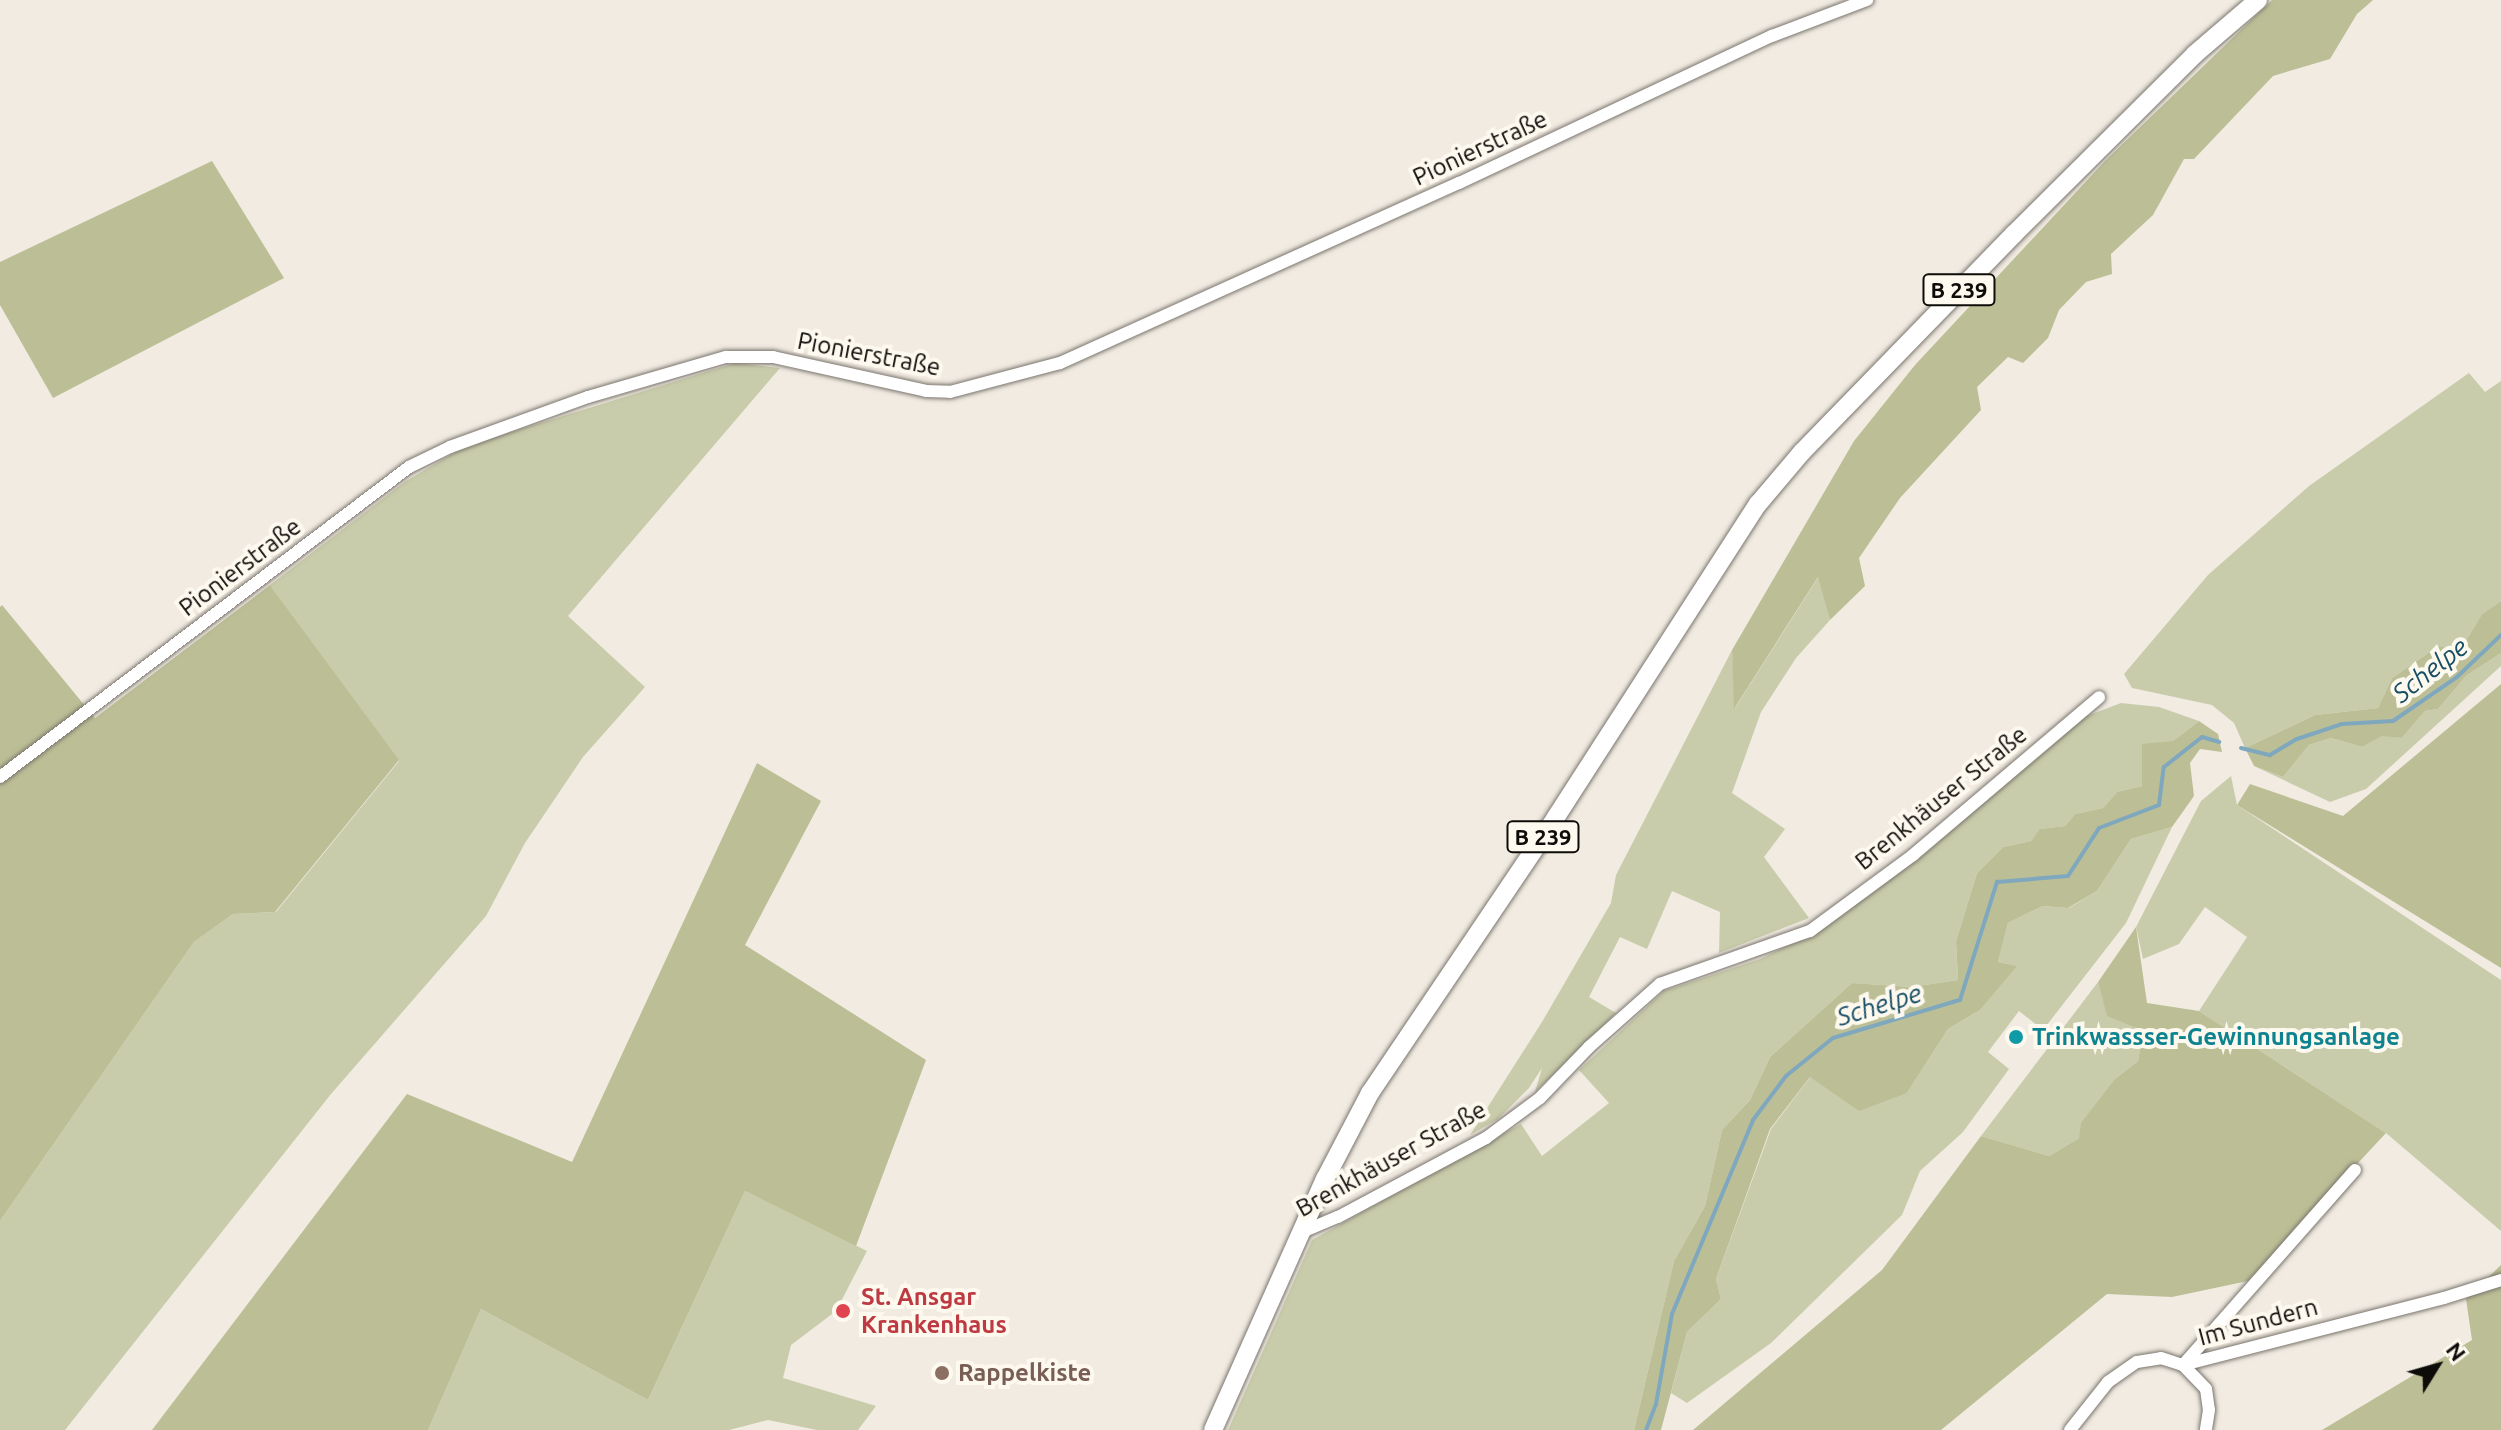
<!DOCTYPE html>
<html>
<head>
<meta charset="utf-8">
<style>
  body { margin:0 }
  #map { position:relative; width:2501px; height:1430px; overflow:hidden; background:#f1ebe2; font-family:Ubuntu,sans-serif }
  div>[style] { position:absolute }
  .green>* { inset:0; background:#c9ccaa }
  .forest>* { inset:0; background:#bcbf96 }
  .stream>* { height:4px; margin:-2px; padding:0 2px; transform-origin:2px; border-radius:2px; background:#7fa8be }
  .roads { filter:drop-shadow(0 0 2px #7a756d) drop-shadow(0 0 2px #7a756d) }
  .minor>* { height:12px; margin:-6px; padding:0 6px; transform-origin:6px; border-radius:6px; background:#fff }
  .primary>* { height:18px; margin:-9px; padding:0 9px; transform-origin:9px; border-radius:9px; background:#fff }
  .dots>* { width:22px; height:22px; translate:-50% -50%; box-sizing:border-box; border:4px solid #fef9ef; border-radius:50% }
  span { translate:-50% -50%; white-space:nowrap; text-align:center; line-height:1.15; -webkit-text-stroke:8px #fef9ef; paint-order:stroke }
  .shield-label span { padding:2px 6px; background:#fef9ef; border:2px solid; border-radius:6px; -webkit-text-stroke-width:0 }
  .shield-label { font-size:22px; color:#0e0c09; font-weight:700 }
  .street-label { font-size:24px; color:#0e0c09 }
  .culture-label { font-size:24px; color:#0d838f; font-weight:700 }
  .left { translate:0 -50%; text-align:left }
  .health-label { font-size:24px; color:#be3a42; font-weight:700 }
  .education-label { font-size:24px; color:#785e54; font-weight:700 }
  .water-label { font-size:26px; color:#174d65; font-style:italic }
  .north { position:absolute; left:2397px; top:1326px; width:80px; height:80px; -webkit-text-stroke:6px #fef9ef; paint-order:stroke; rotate:53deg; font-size:22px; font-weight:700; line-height:32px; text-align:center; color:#0e0c09 }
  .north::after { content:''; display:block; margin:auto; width:28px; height:36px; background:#0e0c09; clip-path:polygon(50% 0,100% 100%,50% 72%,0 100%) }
</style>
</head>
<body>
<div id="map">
  <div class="green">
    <i style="clip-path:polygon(735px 363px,780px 368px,568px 616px,645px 687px,583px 757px,525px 843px,486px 916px,331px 1094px,65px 1430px,0 1430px,0 1221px,194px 942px,233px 914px,276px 912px,399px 761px,270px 585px,406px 481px,466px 446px)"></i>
    <i style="clip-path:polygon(2469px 373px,2485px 392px,2501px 381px,2501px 601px,2482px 614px,2462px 647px,2437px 647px,2392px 678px,2378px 708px,2315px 715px,2245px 748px,2234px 723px,2212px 705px,2132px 688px,2124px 674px,2208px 575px,2309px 486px)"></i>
    <i style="clip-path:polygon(1819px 576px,1830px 620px,1796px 658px,1761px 712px,1732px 793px,1785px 829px,1764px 857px,1809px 918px,1719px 953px,1720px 912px,1672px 891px,1647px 949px,1620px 937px,1589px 997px,1616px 1013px,1535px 1092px,1542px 1068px,1529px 1088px,1498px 1119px,1470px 1135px,1542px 1022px,1611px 903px,1616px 875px,1732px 650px,1735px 708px)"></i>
    <i style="clip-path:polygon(2501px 653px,2501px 666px,2366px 789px,2330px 802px,2254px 766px,2283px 777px,2309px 745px,2331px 738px,2362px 747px,2382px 735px,2402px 738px,2425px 711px,2438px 709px,2466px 676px)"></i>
    <i style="clip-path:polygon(2121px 703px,2159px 707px,2199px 721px,2173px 741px,2142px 786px,2117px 792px,2103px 808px,2075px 814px,2065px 826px,2041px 829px,2031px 841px,2003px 847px,1977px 873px,1956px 941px,1958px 980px,1911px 987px,1852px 983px,1770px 1057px,1750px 1100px,1722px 1130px,1705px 1206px,1674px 1261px,1634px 1430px,1228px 1430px,1312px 1240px,1521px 1124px,1542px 1156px,1609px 1103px,1579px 1070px,1664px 991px,1760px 959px,1811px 934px,2084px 717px)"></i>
    <i style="clip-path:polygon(2231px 776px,2237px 805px,2501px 980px,2501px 1231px,2386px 1133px,2199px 1011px,2247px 937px,2205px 907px,2179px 944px,2143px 959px,2136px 927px,2201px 801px)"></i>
    <i style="clip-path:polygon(2172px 827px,2126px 923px,2043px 1030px,2019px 1011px,1988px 1052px,2009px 1069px,1963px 1132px,1920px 1171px,1902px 1215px,1771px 1343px,1687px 1403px,1671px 1393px,1687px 1332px,1721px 1299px,1716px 1279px,1771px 1129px,1811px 1076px,1907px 1093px,1948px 1029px,1980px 1010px,2016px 966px,1998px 962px,2008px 923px,2043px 906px,2069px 908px,2097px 891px,2131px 839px)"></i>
    <i style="clip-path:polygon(2098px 982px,2108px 1016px,2143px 1031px,2138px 1061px,2115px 1079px,2079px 1138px,2049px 1156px,1981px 1136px)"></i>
    <i style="clip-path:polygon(745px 1191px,867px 1251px,836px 1311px,791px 1345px,783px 1378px,876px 1406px,858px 1430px,817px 1430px,768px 1420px,729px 1430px,428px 1430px,481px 1309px,648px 1400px)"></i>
  </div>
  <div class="forest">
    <i style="clip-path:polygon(2272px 0,2373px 0,2357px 14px,2330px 59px,2273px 76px,2194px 159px,2184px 159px,2153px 215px,2111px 254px,2112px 274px,2086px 282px,2059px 310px,2048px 338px,2023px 363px,2008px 357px,1977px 387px,1981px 410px,1900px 498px,1859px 558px,1865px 586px,1830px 620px,1818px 577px,1734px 709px,1732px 650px,1854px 441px,1915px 365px,2105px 161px)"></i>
    <i style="clip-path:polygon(212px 161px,284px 278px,53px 398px,0 305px,0 262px)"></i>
    <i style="clip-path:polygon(270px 585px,399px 760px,275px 912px,233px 914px,194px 942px,0 1221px,0 607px,2px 605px,95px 718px)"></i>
    <i style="clip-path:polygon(2501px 601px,2501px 653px,2466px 676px,2438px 709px,2425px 711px,2402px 738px,2382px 736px,2362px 747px,2331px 738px,2309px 745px,2283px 777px,2254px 766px,2245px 748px,2315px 715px,2378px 708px,2392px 678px,2437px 647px,2462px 647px,2482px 614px)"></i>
    <i style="clip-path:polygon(2501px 684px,2501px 968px,2237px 805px,2250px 784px,2343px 816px)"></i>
    <i style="clip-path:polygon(2199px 721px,2218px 734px,2222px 752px,2200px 749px,2190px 763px,2194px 796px,2172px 827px,2131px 839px,2097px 891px,2068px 908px,2043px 906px,2008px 923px,1998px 962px,2017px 966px,1980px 1010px,1948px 1029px,1907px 1093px,1859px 1111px,1810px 1077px,1770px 1129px,1716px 1279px,1721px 1299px,1687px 1332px,1661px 1430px,1634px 1430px,1674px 1261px,1705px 1206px,1722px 1130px,1750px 1100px,1770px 1057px,1852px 983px,1911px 987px,1958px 980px,1956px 941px,1977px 873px,2003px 847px,2031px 841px,2040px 829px,2065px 826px,2075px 814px,2103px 808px,2117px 792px,2142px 786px,2142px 744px,2173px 741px)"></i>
    <i style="clip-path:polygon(757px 763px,821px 801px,745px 945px,926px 1060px,856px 1246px,745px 1191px,648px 1400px,481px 1309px,428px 1430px,152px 1430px,407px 1094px,572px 1162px)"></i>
    <i style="clip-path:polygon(2136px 927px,2147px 1003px,2199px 1011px,2386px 1133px,2248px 1281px,2172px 1297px,2107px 1294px,1941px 1430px,1693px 1430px,1882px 1270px,1981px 1136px,2049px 1156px,2079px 1138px,2081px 1123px,2115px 1079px,2138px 1061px,2143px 1031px,2107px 1016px,2098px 982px)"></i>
    <i style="clip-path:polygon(2501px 1265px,2501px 1430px,2322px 1430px,2472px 1340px,2466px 1299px)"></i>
  </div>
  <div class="stream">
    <i style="left:2241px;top:748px;width:30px;rotate:14deg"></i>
    <i style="left:2270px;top:755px;width:31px;rotate:-31deg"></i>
    <i style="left:2297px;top:739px;width:47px;rotate:-18.4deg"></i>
    <i style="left:2342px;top:724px;width:51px;rotate:-3.4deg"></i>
    <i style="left:2393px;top:721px;width:78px;rotate:-34.5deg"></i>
    <i style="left:2457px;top:677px;width:61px;rotate:-43.7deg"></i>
    <i style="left:1646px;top:1430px;width:28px;rotate:-69deg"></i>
    <i style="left:1656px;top:1404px;width:91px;rotate:-79.9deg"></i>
    <i style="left:1672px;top:1314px;width:210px;rotate:-67.3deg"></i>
    <i style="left:1753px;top:1120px;width:55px;rotate:-53.1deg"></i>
    <i style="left:1786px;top:1076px;width:60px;rotate:-39deg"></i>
    <i style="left:1833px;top:1038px;width:133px;rotate:-16.7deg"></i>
    <i style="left:1960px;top:1000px;width:124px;rotate:-72.6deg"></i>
    <i style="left:1997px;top:882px;width:71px;rotate:-4.8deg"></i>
    <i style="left:2068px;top:876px;width:57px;rotate:-57.1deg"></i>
    <i style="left:2099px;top:828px;width:64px;rotate:-21deg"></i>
    <i style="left:2159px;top:805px;width:38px;rotate:-83deg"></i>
    <i style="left:2164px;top:767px;width:48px;rotate:-38.3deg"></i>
    <i style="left:2202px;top:737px;width:18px;rotate:16deg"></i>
  </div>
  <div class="roads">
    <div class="minor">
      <i style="left:0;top:777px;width:513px;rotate:-37.16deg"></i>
      <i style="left:409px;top:467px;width:46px;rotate:-26deg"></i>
      <i style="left:450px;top:447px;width:147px;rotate:-19.9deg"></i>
      <i style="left:588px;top:397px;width:144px;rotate:-16.2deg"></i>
      <i style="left:726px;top:357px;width:47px"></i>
      <i style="left:773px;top:357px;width:157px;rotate:12.5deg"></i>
      <i style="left:926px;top:391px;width:24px;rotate:2deg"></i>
      <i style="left:950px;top:392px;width:114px;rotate:-14.8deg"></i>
      <i style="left:1060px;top:363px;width:438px;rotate:-24.3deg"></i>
      <i style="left:1459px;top:183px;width:346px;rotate:-25.2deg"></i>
      <i style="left:1772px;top:36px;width:102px;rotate:-20.8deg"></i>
      <i style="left:1302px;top:1232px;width:39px;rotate:-23deg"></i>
      <i style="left:1338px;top:1217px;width:168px;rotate:-28.1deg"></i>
      <i style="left:1486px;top:1138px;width:67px;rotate:-36.5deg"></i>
      <i style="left:1540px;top:1098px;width:71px;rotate:-46.1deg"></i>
      <i style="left:1589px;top:1047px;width:95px;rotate:-41.6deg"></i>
      <i style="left:1660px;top:984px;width:159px;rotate:-19.5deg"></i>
      <i style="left:1810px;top:931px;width:128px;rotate:-36.4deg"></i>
      <i style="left:1913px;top:855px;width:244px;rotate:-40.3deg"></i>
      <i style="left:2183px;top:1365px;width:269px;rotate:-14.4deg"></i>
      <i style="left:2444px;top:1298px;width:60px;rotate:-17.5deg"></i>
      <i style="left:2183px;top:1365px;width:260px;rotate:-48.6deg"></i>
      <i style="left:2070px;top:1430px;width:61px;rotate:-51.6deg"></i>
      <i style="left:2108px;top:1382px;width:35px;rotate:-35deg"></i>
      <i style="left:2137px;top:1362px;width:24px;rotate:-9deg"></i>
      <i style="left:2161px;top:1358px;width:23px;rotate:18deg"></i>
      <i style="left:2183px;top:1365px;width:33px;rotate:46deg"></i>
      <i style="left:2206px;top:1389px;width:21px;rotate:82deg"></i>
      <i style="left:2209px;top:1410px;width:20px;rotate:99deg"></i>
    </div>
    <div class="primary">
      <i style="left:1213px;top:1430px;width:275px;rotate:-66deg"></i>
      <i style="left:1325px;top:1179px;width:97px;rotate:-62.4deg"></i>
      <i style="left:1370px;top:1093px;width:333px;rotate:-56deg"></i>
      <i style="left:1556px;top:817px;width:373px;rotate:-57.2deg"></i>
      <i style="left:1758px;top:504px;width:68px;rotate:-49.8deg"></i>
      <i style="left:1802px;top:452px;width:304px;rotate:-45.8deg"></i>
      <i style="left:2014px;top:234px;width:255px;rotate:-44.8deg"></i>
      <i style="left:2195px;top:54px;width:83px;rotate:-40.6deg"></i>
    </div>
  </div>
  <div class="dots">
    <i style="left:2016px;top:1037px;background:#0f9aa8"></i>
    <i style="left:843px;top:1311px;background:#e0444e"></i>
    <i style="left:942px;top:1373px;background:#8d6e63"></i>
  </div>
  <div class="shield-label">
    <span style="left:1959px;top:290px">B 239</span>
    <span style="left:1543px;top:837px">B 239</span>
  </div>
  <div class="street-label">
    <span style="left:1480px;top:148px;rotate:-25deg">Pionierstraße</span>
    <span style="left:869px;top:354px;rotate:11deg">Pionierstraße</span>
    <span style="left:240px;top:567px;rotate:-37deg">Pionierstraße</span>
    <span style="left:1941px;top:798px;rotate:-39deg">Brenkhäuser Straße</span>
    <span style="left:1391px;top:1159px;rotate:-29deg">Brenkhäuser Straße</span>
    <span style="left:2258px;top:1322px;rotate:-15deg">Im Sundern</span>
  </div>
  <div class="culture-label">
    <span class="left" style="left:2032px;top:1037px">Trinkwassser-Gewinnungsanlage</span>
  </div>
  <div class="health-label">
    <span class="left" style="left:861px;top:1311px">St. Ansgar<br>Krankenhaus</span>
  </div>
  <div class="education-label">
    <span class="left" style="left:958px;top:1373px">Rappelkiste</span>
  </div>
  <div class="water-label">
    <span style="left:2430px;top:670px;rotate:-38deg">Schelpe</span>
    <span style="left:1879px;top:1005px;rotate:-17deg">Schelpe</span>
  </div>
  <div class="north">N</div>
</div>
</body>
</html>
